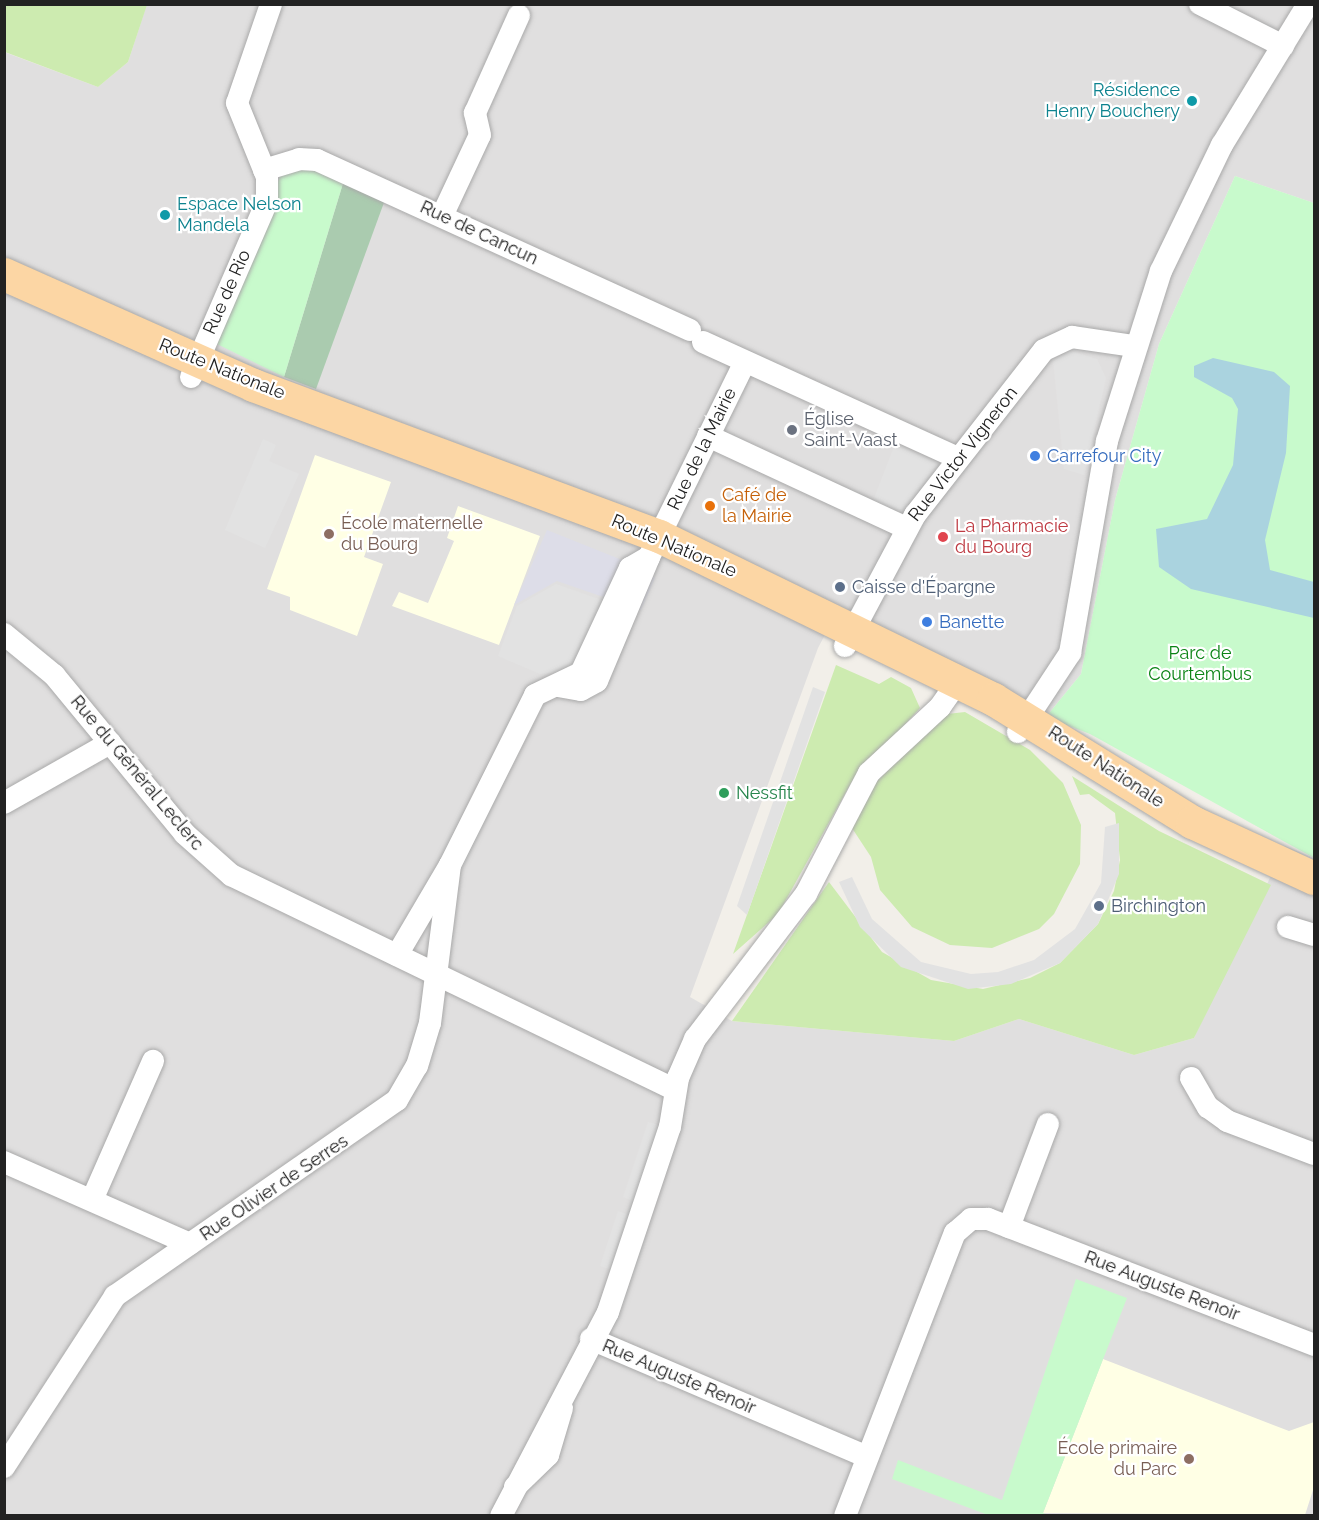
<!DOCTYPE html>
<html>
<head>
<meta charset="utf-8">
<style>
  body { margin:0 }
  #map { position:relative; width:1319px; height:1520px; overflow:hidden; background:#f2efe9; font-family:Raleway,sans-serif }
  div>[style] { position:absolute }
  .residential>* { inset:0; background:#e0dfdf }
  .education>* { inset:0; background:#ffffe5 }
  .grass>* { inset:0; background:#cdebb0 }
  .cemetery>* { inset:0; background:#aacbaf }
  .park>* { inset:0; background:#c8facc }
  .parking>* { inset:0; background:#e2e2e2 }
  .plaza>* { inset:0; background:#dddde8 }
  .water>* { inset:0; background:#aad3df }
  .roads { filter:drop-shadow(0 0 2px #a9a9a9) drop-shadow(0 0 2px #a9a9a9) }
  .minor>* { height:22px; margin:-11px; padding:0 11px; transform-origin:11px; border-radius:11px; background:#fff }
  .primary>* { height:33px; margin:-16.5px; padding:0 16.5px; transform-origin:16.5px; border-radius:16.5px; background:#fcd6a4 }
  .dots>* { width:16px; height:16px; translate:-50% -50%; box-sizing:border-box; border:3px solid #fff; border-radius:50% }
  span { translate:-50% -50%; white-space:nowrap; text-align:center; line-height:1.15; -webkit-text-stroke:4.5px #fff; paint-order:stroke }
  .culture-label { font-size:18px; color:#0d838f }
  .right { translate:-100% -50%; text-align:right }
  .left { translate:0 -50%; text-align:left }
  .street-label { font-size:18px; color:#222 }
  .worship-label { font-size:18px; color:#5b616d }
  .shop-label { font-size:18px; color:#366cbe }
  .food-label { font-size:18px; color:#c56008 }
  .education-label { font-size:18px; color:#785e54 }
  .health-label { font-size:18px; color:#be3a42 }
  .service-label { font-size:18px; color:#4e5e75 }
  .park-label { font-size:18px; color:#0c8416 }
  .leisure-label { font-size:18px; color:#27864d }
  .frame { position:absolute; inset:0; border:6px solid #222; pointer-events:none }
</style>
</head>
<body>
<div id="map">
  <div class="residential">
    <i style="clip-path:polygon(147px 4px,1314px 5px,1314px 203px,1235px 176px,1159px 344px,1115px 500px,1081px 674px,1046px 717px,837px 612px,818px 648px,690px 997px,732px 1021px,954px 1041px,1019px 1019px,1134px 1055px,1194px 1038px,1285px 846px,1314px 858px,1314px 1515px,5px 1515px,4px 52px,98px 87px,128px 62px)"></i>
  </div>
  <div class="education">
    <i style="clip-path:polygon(315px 455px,391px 482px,364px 557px,383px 564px,357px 636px,290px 610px,290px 597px,267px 589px)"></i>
    <i style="clip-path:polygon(458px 506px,540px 536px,499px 645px,392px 606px,399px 592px,428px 603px,454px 541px,447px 538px)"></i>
    <i style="clip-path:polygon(1103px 1359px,1289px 1431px,1314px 1422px,1314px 1487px,1305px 1515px,1043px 1513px)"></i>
  </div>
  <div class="grass">
    <i style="clip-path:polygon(4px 5px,5px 4px,147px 5px,128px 62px,98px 87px,5px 52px)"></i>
    <i style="clip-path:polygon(836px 665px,879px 684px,891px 677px,911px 688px,920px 708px,851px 783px,778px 914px,733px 954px)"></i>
    <i style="clip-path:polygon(965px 712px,1030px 750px,1063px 783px,1081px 825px,1080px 864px,1054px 914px,1039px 929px,992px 948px,950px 945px,912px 927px,880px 890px,871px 857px,850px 825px,873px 785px,947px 714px)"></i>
    <i style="clip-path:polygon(1072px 776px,1159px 831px,1271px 885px,1194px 1038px,1134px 1055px,1019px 1019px,954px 1041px,732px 1021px,829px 882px,882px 952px,931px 980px,983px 989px,1030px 978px,1060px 963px,1098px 924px,1114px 891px,1120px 860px,1115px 813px,1089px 794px,1080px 795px)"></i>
  </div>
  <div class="cemetery">
    <i style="clip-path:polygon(344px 180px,386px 197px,316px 389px,284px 377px)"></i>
  </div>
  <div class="park">
    <i style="clip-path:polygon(310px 166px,344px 180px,284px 377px,215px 343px,281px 174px)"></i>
    <i style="clip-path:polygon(1235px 176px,1314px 203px,1314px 858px,1090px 734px,1046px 717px,1081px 674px,1115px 500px,1159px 344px)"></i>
    <i style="clip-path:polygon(1076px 1279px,1127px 1298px,1043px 1513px,1048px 1515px,988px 1515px,892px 1479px,898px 1460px,1002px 1500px)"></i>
  </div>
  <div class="parking">
    <i style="clip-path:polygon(1071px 351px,1097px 359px,1106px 378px,1084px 475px,1064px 469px,1053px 360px)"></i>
    <i style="clip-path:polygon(263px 439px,276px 445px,269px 461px,299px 474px,265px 548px,225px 530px)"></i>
    <i style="clip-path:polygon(895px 444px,939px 463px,902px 514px,873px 501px)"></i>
    <i style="clip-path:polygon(556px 584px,610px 603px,577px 671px,540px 674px,498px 656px,517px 606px)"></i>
    <i style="clip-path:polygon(813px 687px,825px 692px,747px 915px,737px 906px)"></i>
    <i style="clip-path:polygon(1119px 823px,1119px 874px,1098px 924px,1060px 963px,1011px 984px,968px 989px,901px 967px,860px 927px,839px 882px,852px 877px,872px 919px,921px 962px,971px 974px,998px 972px,1034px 960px,1075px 929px,1101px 883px,1105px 827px)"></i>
    <i style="clip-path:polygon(648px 1122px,662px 1126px,636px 1202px,623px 1197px)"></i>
    <i style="clip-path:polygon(618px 1211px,631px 1216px,613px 1270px,600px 1266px)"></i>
  </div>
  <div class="plaza">
    <i style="clip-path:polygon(547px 530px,647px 570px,655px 578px,641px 610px,557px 581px,514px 605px)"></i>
  </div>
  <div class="water">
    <i style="clip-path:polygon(1213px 358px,1274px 372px,1290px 386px,1286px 453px,1265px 540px,1270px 570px,1314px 582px,1314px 618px,1191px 589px,1159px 567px,1156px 529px,1207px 519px,1233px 465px,1238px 409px,1232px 398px,1194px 377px,1194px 366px)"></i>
  </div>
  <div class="roads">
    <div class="minor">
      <i style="left:1200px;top:4px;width:93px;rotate:26.8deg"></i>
      <i style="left:264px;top:170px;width:37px;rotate:-17deg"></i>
      <i style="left:299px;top:159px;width:18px;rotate:3deg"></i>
      <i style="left:317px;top:160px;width:410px;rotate:24.5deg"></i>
      <i style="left:442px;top:216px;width:89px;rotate:-64.9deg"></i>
      <i style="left:480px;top:135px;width:23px;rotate:-103deg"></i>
      <i style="left:475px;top:113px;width:107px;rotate:-65.8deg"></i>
      <i style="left:703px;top:342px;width:280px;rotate:24.5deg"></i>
      <i style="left:191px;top:377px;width:192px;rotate:-66.6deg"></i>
      <i style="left:267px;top:201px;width:24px;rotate:-90deg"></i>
      <i style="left:267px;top:177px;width:80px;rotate:-112.1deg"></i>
      <i style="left:237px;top:103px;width:105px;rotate:-71deg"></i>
      <i style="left:708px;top:436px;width:218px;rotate:24.9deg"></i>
      <i style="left:4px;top:634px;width:65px;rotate:39.4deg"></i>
      <i style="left:54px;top:675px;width:206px;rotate:50.5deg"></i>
      <i style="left:185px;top:834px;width:62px;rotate:41.7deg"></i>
      <i style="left:231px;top:875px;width:493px;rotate:25.8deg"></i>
      <i style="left:845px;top:646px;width:149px;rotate:-61.9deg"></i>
      <i style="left:915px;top:515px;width:209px;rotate:-52deg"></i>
      <i style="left:1044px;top:350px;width:31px;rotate:-25deg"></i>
      <i style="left:1072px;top:337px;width:63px;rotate:8.3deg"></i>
      <i style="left:558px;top:686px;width:23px;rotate:10deg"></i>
      <i style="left:581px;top:690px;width:18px;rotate:-29deg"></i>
      <i style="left:597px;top:681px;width:134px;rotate:-67.2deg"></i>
      <i style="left:649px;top:557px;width:217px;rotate:-63.8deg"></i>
      <i style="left:1018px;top:732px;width:95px;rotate:-56.6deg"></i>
      <i style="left:1070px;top:653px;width:215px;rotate:-80.1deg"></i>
      <i style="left:1107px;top:441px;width:178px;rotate:-72.4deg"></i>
      <i style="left:1161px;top:271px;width:140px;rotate:-64.2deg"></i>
      <i style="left:1222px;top:145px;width:165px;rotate:-58.6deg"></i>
      <i style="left:4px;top:803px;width:122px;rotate:-29.5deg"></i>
      <i style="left:1288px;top:927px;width:27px;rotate:17deg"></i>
      <i style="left:397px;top:955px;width:104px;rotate:-59.5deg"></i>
      <i style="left:450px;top:865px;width:190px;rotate:-63.4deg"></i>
      <i style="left:535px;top:695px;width:51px;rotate:-25.6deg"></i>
      <i style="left:581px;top:673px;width:116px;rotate:-65deg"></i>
      <i style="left:630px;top:568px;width:22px;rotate:-30deg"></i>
      <i style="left:1191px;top:1078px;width:34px;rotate:60deg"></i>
      <i style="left:1208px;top:1107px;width:24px;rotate:36deg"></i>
      <i style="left:1227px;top:1121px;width:93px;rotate:20.8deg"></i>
      <i style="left:4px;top:1162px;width:203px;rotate:23.8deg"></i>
      <i style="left:92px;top:1200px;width:152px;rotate:-66.3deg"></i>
      <i style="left:1009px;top:1227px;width:110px;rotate:-69.3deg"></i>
      <i style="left:591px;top:1339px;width:300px;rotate:23.1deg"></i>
      <i style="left:4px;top:1467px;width:204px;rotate:-57deg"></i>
      <i style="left:115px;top:1296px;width:343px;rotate:-34.8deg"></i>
      <i style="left:397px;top:1100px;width:39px;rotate:-60deg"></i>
      <i style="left:417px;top:1066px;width:45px;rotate:-73.2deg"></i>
      <i style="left:430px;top:1023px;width:159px;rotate:-82.8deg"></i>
      <i style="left:515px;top:1487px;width:46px;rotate:-44.1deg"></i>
      <i style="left:548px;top:1455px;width:49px;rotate:-73.4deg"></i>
      <i style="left:501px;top:1516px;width:230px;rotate:-62.3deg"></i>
      <i style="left:608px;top:1312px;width:195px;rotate:-71.5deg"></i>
      <i style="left:670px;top:1127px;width:50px;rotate:-80.7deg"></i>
      <i style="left:678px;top:1078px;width:43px;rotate:-66.4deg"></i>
      <i style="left:695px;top:1039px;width:183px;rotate:-52.6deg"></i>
      <i style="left:806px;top:894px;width:136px;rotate:-62.5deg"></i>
      <i style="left:869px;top:773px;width:97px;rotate:-42.9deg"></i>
      <i style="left:940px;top:707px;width:32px;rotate:-55deg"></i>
      <i style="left:845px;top:1516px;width:304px;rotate:-68.8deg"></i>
      <i style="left:955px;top:1233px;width:21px;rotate:-41deg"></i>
      <i style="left:971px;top:1219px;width:17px"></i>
      <i style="left:988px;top:1219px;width:350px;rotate:21.1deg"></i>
    </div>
    <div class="primary">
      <i style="left:4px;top:274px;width:273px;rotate:24deg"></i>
      <i style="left:253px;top:385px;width:433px;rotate:20.4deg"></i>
      <i style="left:659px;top:536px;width:372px;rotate:26deg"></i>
      <i style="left:993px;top:699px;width:234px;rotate:31.7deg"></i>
      <i style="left:1192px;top:822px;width:134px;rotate:24.7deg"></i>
    </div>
  </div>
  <div class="dots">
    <i style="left:1192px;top:101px;background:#0f9aa8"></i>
    <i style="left:165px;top:215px;background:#0f9aa8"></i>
    <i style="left:792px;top:430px;background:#6b7280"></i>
    <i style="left:1035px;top:456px;background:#3f7fe0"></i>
    <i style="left:710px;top:506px;background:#e8710a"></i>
    <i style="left:329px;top:534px;background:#8d6e63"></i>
    <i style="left:943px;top:537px;background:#e0444e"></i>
    <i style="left:840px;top:587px;background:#5c6f8a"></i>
    <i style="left:927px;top:622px;background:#3f7fe0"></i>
    <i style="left:724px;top:793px;background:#2e9e5b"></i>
    <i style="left:1099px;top:906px;background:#5c6f8a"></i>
    <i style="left:1189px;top:1459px;background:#8d6e63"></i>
  </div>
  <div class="culture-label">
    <span class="right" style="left:1180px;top:101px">Résidence<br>Henry Bouchery</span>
    <span class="left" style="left:177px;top:215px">Espace Nelson<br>Mandela</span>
  </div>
  <div class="street-label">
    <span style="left:479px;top:233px;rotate:25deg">Rue de Cancun</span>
    <span style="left:227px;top:292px;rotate:-66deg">Rue de Rio</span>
    <span style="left:222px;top:369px;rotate:22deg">Route Nationale</span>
    <span style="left:702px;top:449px;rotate:-64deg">Rue de la Mairie</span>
    <span style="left:963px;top:454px;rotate:-52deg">Rue Victor Vigneron</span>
    <span style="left:674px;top:546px;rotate:23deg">Route Nationale</span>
    <span style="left:1106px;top:767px;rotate:33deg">Route Nationale</span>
    <span style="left:137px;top:773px;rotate:50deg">Rue du Général Leclerc</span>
    <span style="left:274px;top:1188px;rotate:-34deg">Rue Olivier de Serres</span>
    <span style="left:1162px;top:1286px;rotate:21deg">Rue Auguste Renoir</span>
    <span style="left:679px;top:1377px;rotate:23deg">Rue Auguste Renoir</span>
  </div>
  <div class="worship-label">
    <span class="left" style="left:804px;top:430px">Église<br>Saint-Vaast</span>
  </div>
  <div class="shop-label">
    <span class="left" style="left:1047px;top:456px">Carrefour City</span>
    <span class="left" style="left:939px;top:622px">Banette</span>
  </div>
  <div class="food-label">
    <span class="left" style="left:722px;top:506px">Café de<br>la Mairie</span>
  </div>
  <div class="education-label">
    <span class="left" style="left:341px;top:534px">École maternelle<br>du Bourg</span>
    <span class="right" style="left:1177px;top:1459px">École primaire<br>du Parc</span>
  </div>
  <div class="health-label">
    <span class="left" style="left:955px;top:537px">La Pharmacie<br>du Bourg</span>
  </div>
  <div class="service-label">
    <span class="left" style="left:852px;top:587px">Caisse d'Épargne</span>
    <span class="left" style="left:1111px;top:906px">Birchington</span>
  </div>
  <div class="park-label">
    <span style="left:1200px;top:664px">Parc de<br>Courtembus</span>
  </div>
  <div class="leisure-label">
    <span class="left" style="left:736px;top:793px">Nessfit</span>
  </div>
  <div class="frame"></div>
</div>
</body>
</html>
